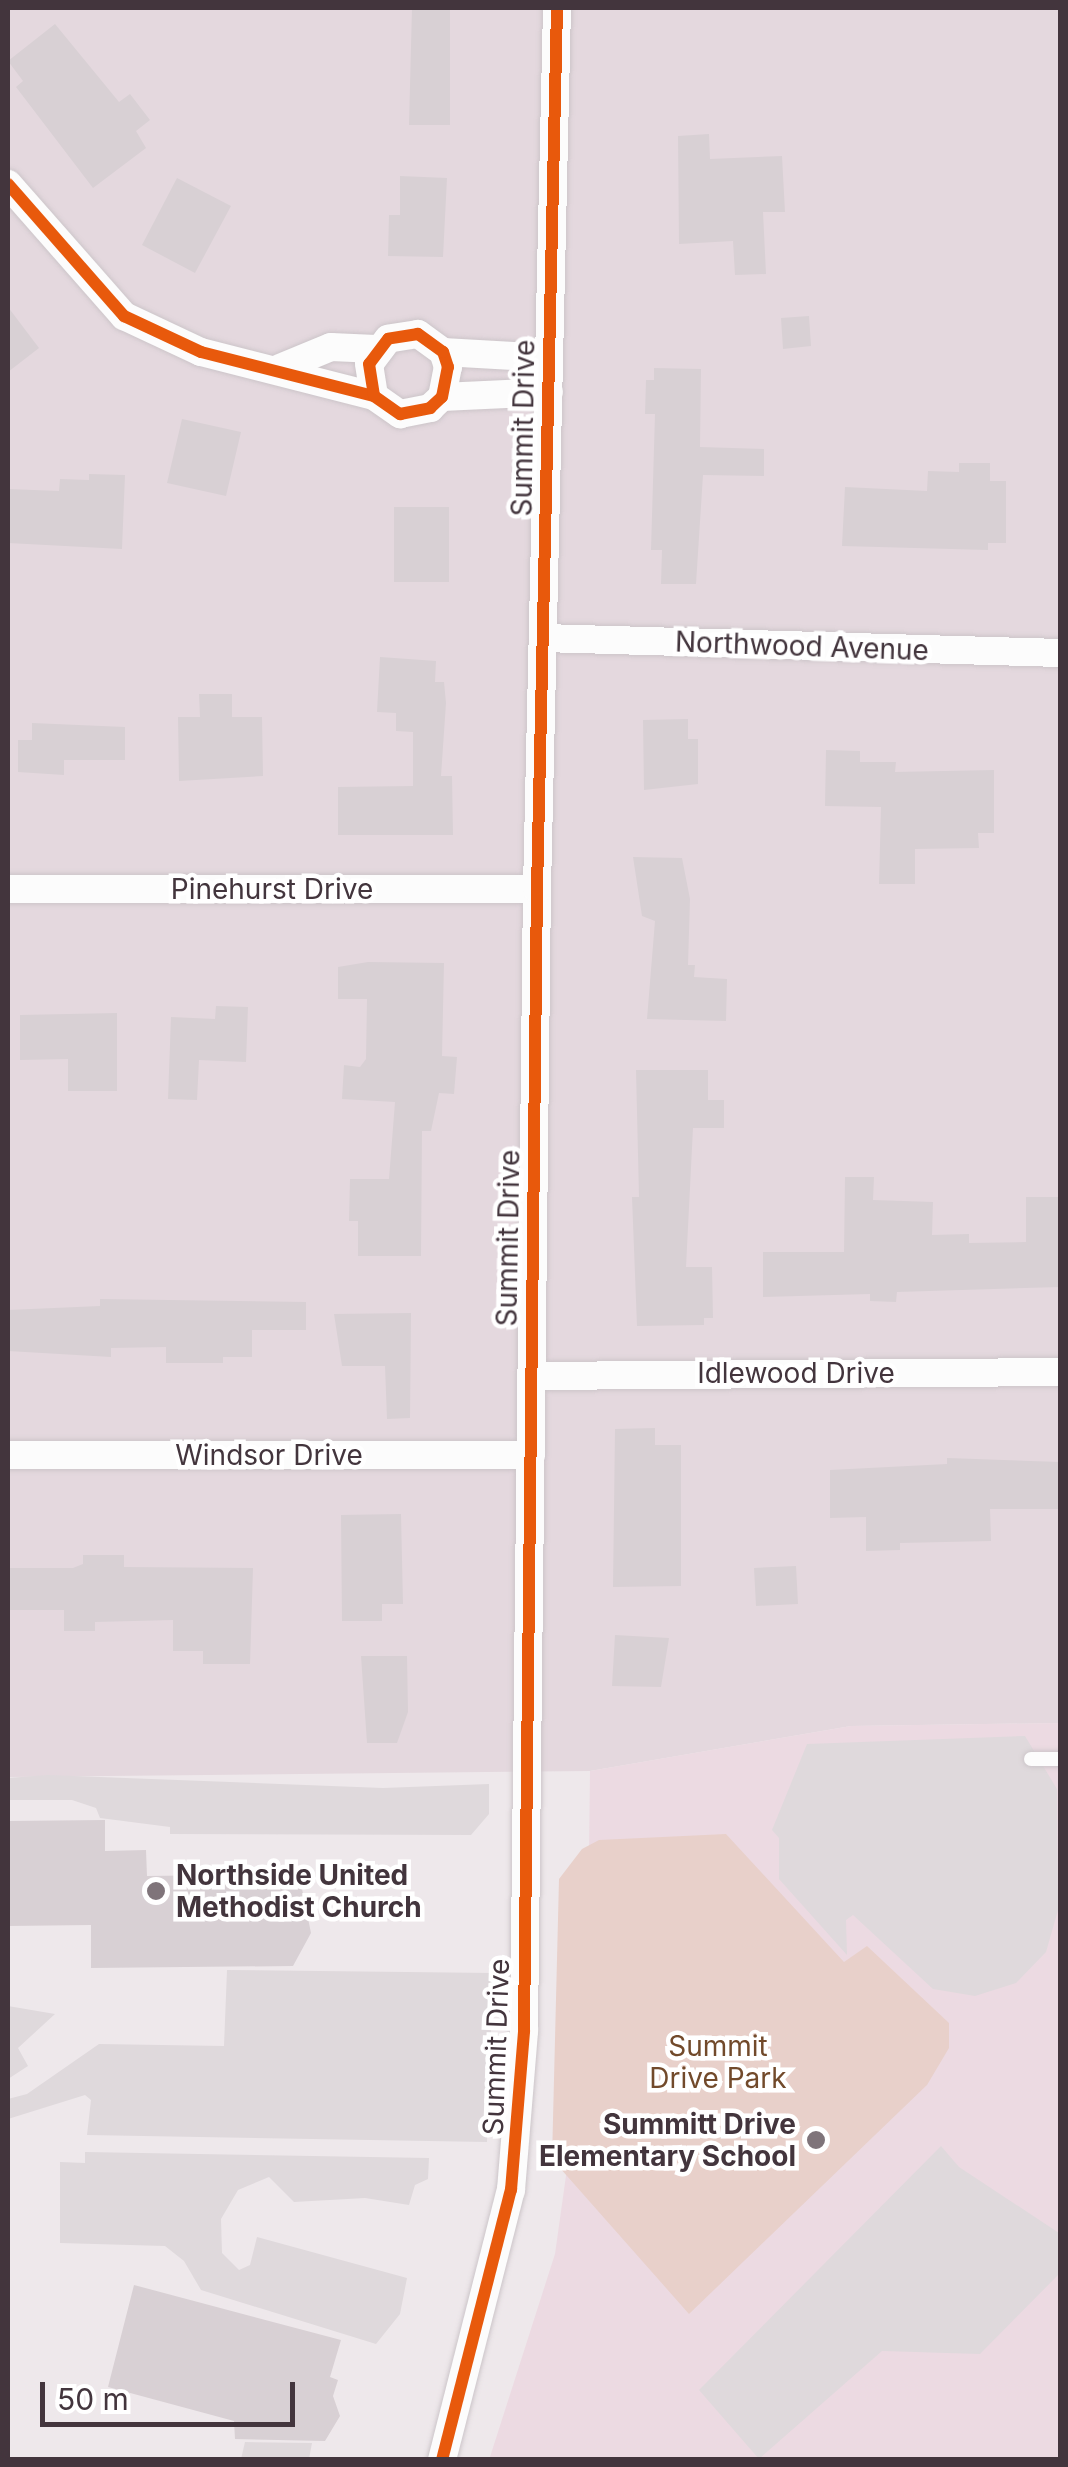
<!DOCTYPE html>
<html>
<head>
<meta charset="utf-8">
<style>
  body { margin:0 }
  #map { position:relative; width:1068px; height:2467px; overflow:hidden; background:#eee8eb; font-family:Inter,sans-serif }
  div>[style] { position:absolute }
  .residential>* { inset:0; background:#e4d8de }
  .education>* { inset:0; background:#ecdae2 }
  .green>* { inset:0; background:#e8d0ca }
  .parking>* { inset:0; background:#dfd9dc }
  .building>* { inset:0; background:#d8d0d4 }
  .roads { filter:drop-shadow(0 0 2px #ccc5c9) drop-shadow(0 0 2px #ccc5c9) }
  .lane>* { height:14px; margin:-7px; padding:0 7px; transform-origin:7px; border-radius:7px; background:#fcfcfc }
  .street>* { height:28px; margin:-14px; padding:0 14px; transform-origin:14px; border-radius:14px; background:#fcfcfc }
  .cycleway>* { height:12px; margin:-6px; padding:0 6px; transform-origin:6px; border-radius:6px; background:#e8590c }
  .dots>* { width:28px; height:28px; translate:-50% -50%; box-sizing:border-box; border:5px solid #fff; border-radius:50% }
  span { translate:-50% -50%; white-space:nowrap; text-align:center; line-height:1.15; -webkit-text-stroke:9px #fff; paint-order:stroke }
  .street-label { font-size:28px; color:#43353d }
  .poi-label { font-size:28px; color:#43353d; font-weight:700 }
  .left { translate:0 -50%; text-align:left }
  .right { translate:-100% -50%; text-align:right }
  .park-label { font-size:28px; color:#724a2b }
  .frame { position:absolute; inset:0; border:10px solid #43353d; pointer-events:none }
  .scale { position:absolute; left:40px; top:2382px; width:255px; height:45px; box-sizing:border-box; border:5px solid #43353d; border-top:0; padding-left:12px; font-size:30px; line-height:35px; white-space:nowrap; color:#43353d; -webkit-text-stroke:8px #fff; paint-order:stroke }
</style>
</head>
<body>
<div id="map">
  <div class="residential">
    <i style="clip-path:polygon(8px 8px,1060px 8px,1060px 1723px,851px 1726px,590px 1771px,8px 1777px)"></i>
  </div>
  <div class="education">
    <i style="clip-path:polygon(1060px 1723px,1060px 2459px,489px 2460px,555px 2254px,587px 2026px,590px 1771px,851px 1726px)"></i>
  </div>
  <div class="green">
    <i style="clip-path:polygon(726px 1834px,844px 1962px,867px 1946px,949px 2023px,949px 2048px,927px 2085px,689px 2314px,552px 2159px,559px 1879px,582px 1849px,599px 1840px)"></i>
  </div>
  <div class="parking">
    <i style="clip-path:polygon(1025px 1736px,1057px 1789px,1058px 1910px,1046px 1952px,1016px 1983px,975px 1996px,933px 1989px,853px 1915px,846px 1920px,847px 1955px,779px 1879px,779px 1838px,772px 1830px,807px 1744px)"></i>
    <i style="clip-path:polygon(48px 1775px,383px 1788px,489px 1784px,489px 1814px,471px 1835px,170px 1834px,170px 1827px,100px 1818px,96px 1808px,72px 1800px,8px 1800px,8px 1778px)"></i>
    <i style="clip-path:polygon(227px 1970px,493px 1973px,487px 2142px,87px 2135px,91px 2100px,85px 2095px,8px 2119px,8px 2099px,27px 2094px,99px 2044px,224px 2046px)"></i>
    <i style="clip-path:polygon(8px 2006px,55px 2014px,18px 2048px,28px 2066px,8px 2079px)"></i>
    <i style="clip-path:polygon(941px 2146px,959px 2167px,1059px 2233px,1060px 2273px,980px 2354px,882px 2351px,759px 2459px,699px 2390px)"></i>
    <i style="clip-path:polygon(85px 2152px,429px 2158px,428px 2179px,415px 2185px,409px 2205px,365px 2198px,294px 2202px,269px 2177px,238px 2190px,221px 2219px,222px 2253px,239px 2270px,250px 2265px,257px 2237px,407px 2278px,400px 2314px,376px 2344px,201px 2290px,184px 2261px,165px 2246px,60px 2243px,60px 2162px,85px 2163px)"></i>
    <i style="clip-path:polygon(245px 2442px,312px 2443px,309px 2459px,241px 2459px)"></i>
  </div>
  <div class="building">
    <i style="clip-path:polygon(412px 8px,450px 8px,450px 125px,409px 125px)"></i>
    <i style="clip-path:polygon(55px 24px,119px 102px,130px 94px,150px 120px,136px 131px,146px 148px,93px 188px,16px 87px,23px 81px,8px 61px)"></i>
    <i style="clip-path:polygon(709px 134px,710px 159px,782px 156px,785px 212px,763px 212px,766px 274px,735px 275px,733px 241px,679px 244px,678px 136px)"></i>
    <i style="clip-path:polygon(400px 176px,447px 178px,443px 257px,388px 256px,389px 215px,400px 215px)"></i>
    <i style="clip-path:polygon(177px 178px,231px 206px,195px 273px,142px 245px)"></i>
    <i style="clip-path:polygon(8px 307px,39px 348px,8px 372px)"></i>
    <i style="clip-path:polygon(809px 316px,811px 346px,783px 349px,781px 318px)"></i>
    <i style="clip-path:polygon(654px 368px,701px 369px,700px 447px,764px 449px,764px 476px,703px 475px,696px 584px,661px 584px,662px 550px,651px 550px,655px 414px,645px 414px,646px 380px,654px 380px)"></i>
    <i style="clip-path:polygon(182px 419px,241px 432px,226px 496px,167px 483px)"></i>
    <i style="clip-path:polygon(959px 463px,990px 463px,990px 481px,1006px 481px,1006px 543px,988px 543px,988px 550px,842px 546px,845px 487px,927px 491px,928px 471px,959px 472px)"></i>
    <i style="clip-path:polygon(89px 474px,125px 475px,122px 549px,8px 543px,8px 489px,59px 491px,60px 479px,89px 480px)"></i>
    <i style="clip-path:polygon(394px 507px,449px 507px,449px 582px,394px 582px)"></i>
    <i style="clip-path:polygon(380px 657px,436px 661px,435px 682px,444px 682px,446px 703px,441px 776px,452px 776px,453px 835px,338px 835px,338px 787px,413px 786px,413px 732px,396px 731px,396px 713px,377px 712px)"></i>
    <i style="clip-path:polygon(199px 694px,232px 694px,232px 717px,262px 717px,263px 776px,179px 781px,178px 717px,200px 717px)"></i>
    <i style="clip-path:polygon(688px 719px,688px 739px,698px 739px,698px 784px,644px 790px,643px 720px)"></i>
    <i style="clip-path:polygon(32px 723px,125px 727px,125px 760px,64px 760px,64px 775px,18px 772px,18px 740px,32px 740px)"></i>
    <i style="clip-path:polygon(826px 750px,860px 751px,860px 762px,896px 762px,895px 772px,994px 770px,994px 833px,978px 833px,979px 848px,915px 849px,915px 884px,879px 884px,881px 807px,825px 806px)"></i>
    <i style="clip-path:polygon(633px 857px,682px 858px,690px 899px,688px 965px,695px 965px,694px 977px,727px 979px,726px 1021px,647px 1019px,655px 921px,642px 916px)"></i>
    <i style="clip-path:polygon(368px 962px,444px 963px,442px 1056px,457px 1057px,454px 1094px,439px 1093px,431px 1131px,422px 1131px,421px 1256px,358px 1256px,358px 1221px,349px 1221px,350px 1179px,389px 1179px,395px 1102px,342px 1099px,344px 1065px,360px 1067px,366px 1059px,367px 999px,338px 999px,338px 967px)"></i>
    <i style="clip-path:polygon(216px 1006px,248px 1007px,246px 1062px,199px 1060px,197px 1100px,168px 1099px,171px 1017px,215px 1019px)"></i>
    <i style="clip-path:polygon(117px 1013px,117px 1091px,68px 1091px,68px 1059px,20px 1060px,20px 1015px)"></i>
    <i style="clip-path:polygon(636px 1070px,708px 1070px,708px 1100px,724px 1100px,724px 1128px,693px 1128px,686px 1267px,712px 1267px,713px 1318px,704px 1318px,704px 1325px,637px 1326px,632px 1197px,639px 1197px)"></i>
    <i style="clip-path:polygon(845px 1177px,874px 1177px,873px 1200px,933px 1202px,932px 1235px,969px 1234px,969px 1243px,1026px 1242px,1026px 1197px,1060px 1197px,1060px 1287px,897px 1292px,896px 1302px,870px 1301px,870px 1294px,763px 1297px,763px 1252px,844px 1252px)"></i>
    <i style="clip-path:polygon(100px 1299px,306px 1302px,306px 1330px,252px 1330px,252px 1357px,223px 1357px,223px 1363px,166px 1363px,166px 1347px,111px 1348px,111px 1357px,8px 1351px,8px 1310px,100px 1306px)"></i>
    <i style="clip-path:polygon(411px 1313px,410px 1418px,387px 1419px,385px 1366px,342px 1366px,334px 1314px)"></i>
    <i style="clip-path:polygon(655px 1428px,655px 1445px,681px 1445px,681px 1586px,613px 1587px,615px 1429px)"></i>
    <i style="clip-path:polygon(947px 1458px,1060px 1462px,1060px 1509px,990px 1509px,991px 1541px,900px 1543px,900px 1550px,866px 1551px,866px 1517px,830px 1518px,830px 1470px,947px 1464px)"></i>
    <i style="clip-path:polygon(401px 1514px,403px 1604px,382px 1604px,382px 1621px,342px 1621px,341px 1515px)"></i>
    <i style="clip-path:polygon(83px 1555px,124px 1555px,124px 1567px,253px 1568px,250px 1664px,203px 1664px,203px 1651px,173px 1651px,173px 1620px,95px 1622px,95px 1631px,64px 1631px,64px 1610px,8px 1610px,8px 1568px,73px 1568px,83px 1564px)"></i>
    <i style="clip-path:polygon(796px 1566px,798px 1604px,756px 1606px,754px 1568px)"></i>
    <i style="clip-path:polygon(615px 1635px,669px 1638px,661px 1687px,612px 1686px)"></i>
    <i style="clip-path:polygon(361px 1656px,407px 1656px,408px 1712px,397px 1743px,367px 1743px)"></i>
    <i style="clip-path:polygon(105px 1820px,105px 1851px,146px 1850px,147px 1876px,299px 1874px,311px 1933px,293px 1966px,91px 1968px,91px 1925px,8px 1926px,8px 1821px)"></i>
    <i style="clip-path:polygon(134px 2285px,341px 2340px,330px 2377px,338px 2380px,333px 2396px,340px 2416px,325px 2441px,235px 2439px,234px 2421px,108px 2387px)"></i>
  </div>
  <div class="roads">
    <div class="lane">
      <i style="left:1031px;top:1759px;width:29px"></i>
    </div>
    <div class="street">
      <i style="left:8px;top:184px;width:176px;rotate:48.7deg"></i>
      <i style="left:124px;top:316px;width:85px;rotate:25.1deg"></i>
      <i style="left:201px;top:352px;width:179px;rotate:14.3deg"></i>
      <i style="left:374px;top:396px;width:32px;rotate:35deg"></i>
      <i style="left:400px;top:414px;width:31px;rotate:-11deg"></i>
      <i style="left:430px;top:408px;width:16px;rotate:-43deg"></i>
      <i style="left:442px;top:397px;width:31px;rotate:-79deg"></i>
      <i style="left:448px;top:367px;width:16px;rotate:-108deg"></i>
      <i style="left:443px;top:352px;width:31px;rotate:-144deg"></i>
      <i style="left:418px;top:334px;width:30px;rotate:171deg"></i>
      <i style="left:388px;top:339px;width:31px;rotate:127deg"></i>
      <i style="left:369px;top:364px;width:32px;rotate:81deg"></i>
      <i style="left:443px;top:352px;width:106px;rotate:3.2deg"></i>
      <i style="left:280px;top:368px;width:55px;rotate:-22.4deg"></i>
      <i style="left:331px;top:347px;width:45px;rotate:2.5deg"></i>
      <i style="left:442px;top:397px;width:107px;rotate:-2.7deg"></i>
      <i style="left:543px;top:638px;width:517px;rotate:1.66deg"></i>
      <i style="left:8px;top:889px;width:529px"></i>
      <i style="left:532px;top:1376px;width:528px;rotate:-0.43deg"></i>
      <i style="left:8px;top:1455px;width:523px"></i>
      <i style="left:442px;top:2460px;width:279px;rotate:-75.7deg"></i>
      <i style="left:511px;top:2190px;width:160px;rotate:-85.3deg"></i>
      <i style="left:524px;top:2031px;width:1142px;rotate:-89.35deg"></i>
      <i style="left:537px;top:889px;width:881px;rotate:-88.7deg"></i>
    </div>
  </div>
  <div class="cycleway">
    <i style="left:8px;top:184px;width:176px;rotate:48.7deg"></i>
    <i style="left:124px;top:316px;width:85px;rotate:25.1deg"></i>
    <i style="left:201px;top:352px;width:179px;rotate:14.3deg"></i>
    <i style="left:374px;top:396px;width:32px;rotate:35deg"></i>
    <i style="left:400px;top:414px;width:31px;rotate:-11deg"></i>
    <i style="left:430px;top:408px;width:16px;rotate:-43deg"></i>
    <i style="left:442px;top:397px;width:31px;rotate:-79deg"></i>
    <i style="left:448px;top:367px;width:16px;rotate:-108deg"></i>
    <i style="left:443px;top:352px;width:31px;rotate:-144deg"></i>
    <i style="left:418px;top:334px;width:30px;rotate:171deg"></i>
    <i style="left:388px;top:339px;width:31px;rotate:127deg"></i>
    <i style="left:369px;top:364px;width:32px;rotate:81deg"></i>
    <i style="left:442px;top:2460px;width:279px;rotate:-75.7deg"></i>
    <i style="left:511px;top:2190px;width:160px;rotate:-85.3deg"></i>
    <i style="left:524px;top:2031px;width:1142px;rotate:-89.35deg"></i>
    <i style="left:537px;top:889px;width:881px;rotate:-88.7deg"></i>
  </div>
  <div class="dots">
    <i style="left:156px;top:1891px;background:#7f747a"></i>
    <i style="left:816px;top:2140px;background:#7f747a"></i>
  </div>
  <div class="street-label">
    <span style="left:523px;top:428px;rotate:-89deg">Summit Drive</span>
    <span style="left:802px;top:646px;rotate:2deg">Northwood Avenue</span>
    <span style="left:272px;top:889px">Pinehurst Drive</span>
    <span style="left:508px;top:1238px;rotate:-89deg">Summit Drive</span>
    <span style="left:796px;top:1373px">Idlewood Drive</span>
    <span style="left:269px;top:1455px">Windsor Drive</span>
    <span style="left:496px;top:2047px;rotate:-88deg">Summit Drive</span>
  </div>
  <div class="poi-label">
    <span class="left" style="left:176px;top:1891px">Northside United<br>Methodist Church</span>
    <span class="right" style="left:796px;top:2140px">Summitt Drive<br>Elementary School</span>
  </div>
  <div class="park-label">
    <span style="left:718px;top:2062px">Summit<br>Drive Park</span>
  </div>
  <div class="frame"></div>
  <div class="scale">50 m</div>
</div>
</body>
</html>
